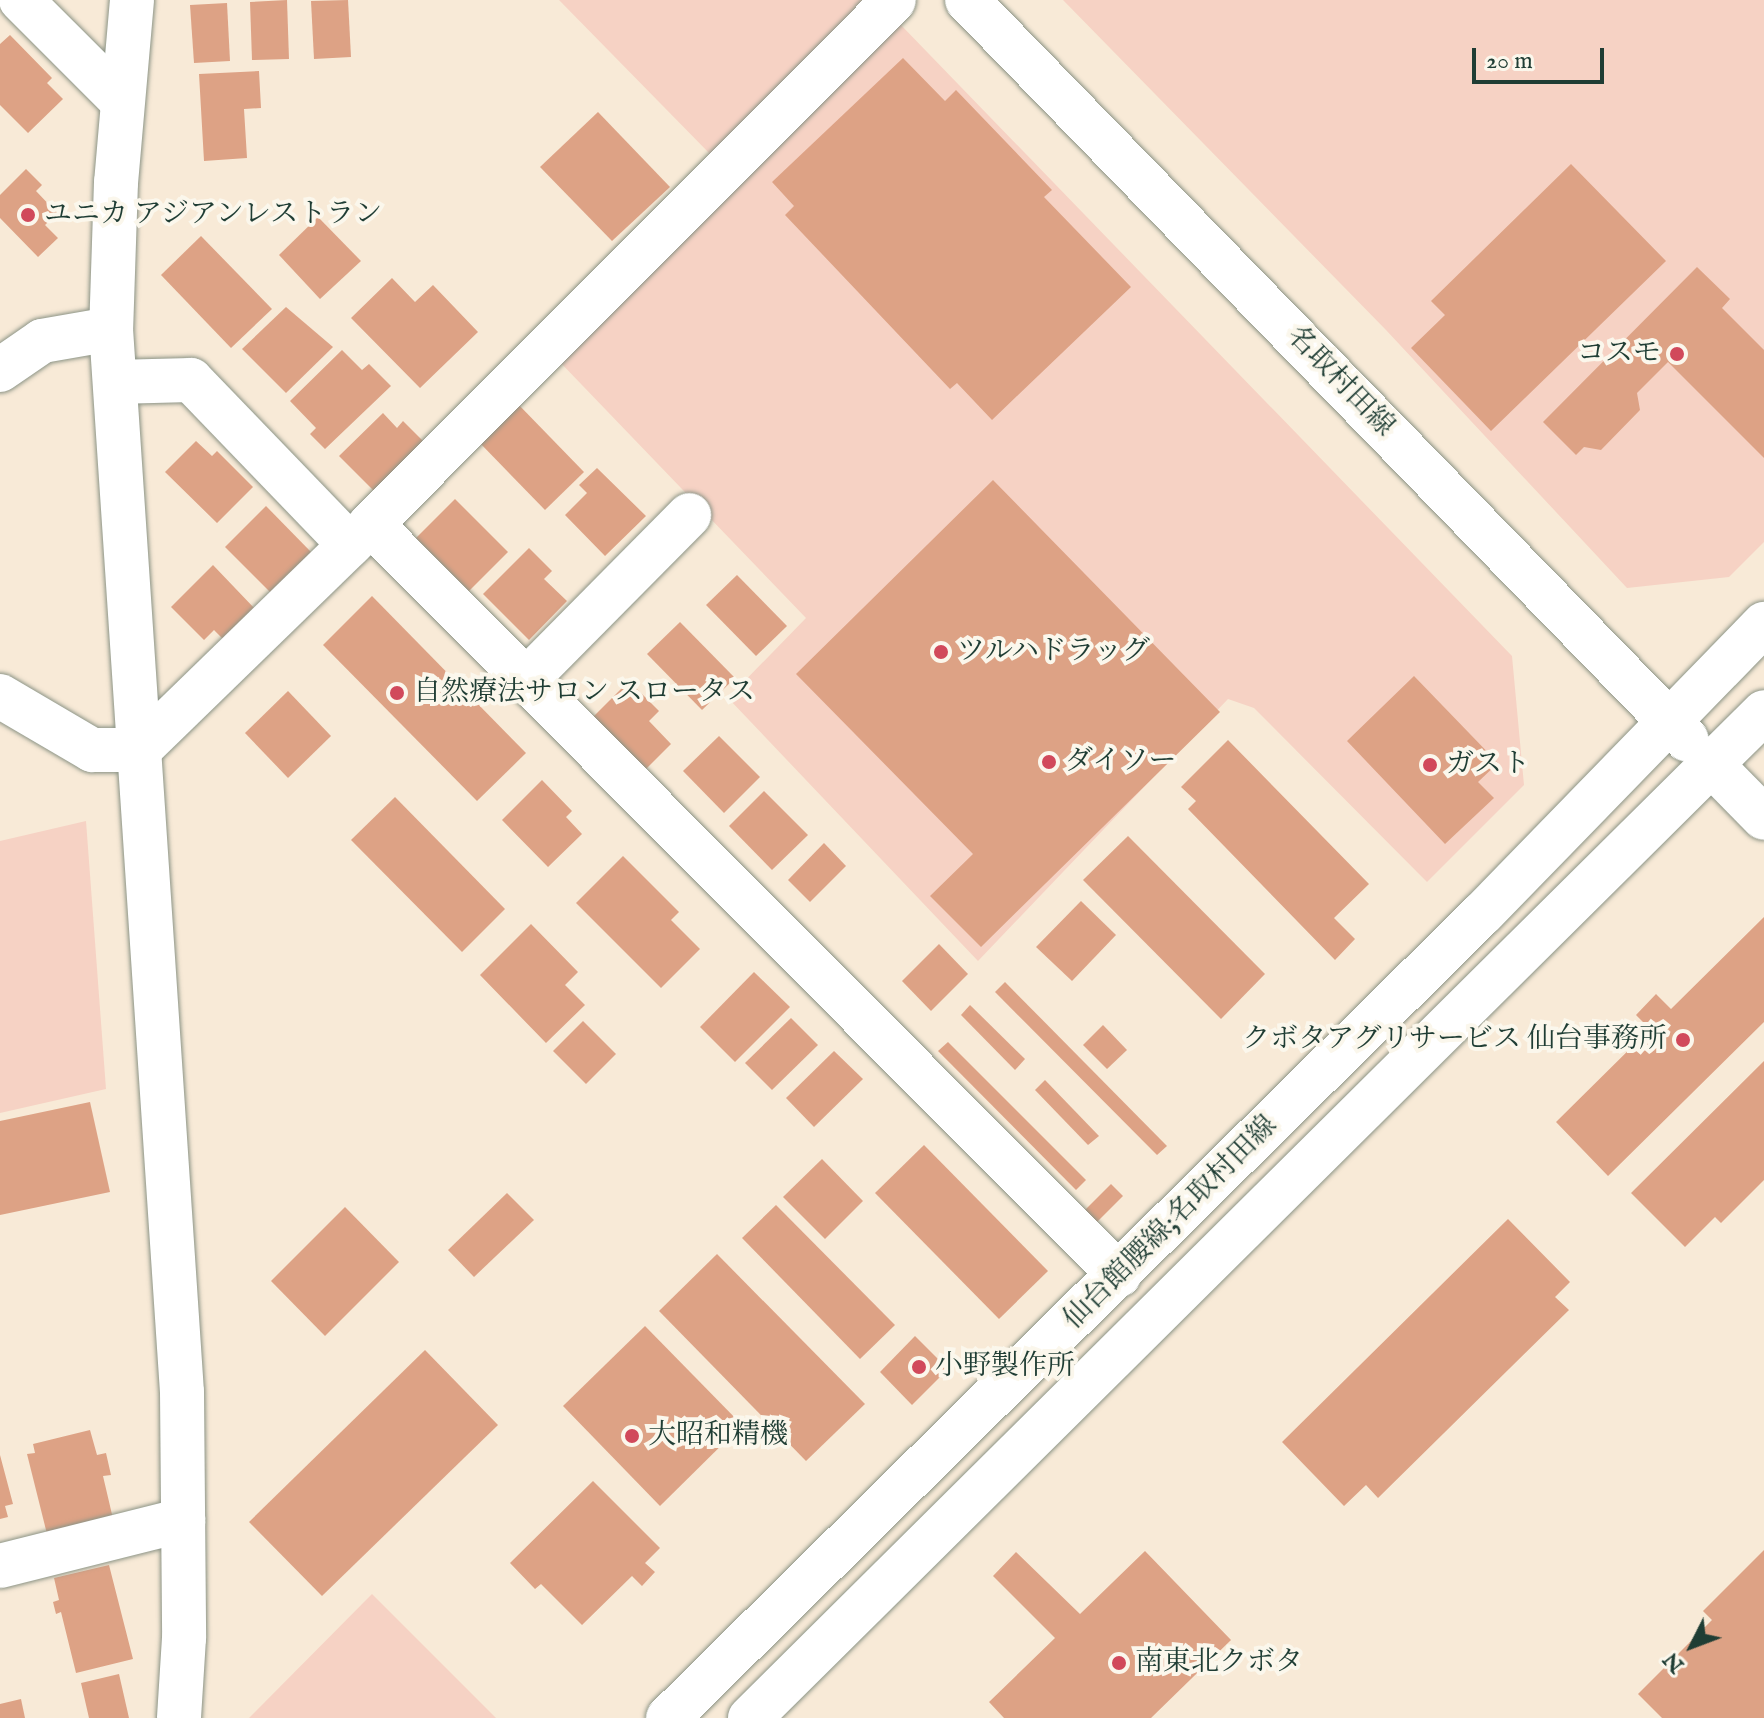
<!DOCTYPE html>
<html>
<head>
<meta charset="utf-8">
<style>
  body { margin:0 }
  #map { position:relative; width:1764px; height:1718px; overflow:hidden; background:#f8ead7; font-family:"IM FELL English","Noto Serif JP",serif }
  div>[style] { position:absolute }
  .built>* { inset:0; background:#f6d2c4 }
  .building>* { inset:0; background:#dda285 }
  .roads { filter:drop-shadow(0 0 2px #8c9486) drop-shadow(0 0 2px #8c9486) }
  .minor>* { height:44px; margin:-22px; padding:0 22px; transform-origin:22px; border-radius:22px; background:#fff }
  .tertiary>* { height:44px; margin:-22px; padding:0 22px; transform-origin:22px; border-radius:22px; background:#fff }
  .secondary>* { height:44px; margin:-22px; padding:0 22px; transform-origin:22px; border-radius:22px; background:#fff }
  .dots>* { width:22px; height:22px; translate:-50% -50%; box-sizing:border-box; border:4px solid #fbf7ec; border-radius:50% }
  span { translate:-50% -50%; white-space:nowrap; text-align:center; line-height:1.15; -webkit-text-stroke:8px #fbf7ec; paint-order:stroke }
  .poi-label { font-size:28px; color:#1f3d34 }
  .left { translate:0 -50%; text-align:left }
  .right { translate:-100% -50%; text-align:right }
  .street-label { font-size:28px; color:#1f3d34 }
  .north { position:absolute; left:1652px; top:1606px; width:80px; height:80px; -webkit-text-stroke:6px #fbf7ec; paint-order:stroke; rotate:228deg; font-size:22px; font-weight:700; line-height:32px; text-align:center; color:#1f3d34 }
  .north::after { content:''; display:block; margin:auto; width:28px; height:36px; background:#1f3d34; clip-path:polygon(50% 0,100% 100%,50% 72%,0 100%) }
  .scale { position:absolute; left:1472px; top:48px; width:132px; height:36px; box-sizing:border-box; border:4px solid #1f3d34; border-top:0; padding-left:10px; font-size:24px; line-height:28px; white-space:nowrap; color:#1f3d34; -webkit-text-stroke:6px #fbf7ec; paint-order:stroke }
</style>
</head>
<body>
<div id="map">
  <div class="built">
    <i style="clip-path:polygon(559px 0,868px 0,711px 155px)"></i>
    <i style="clip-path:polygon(1063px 0,1764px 0,1764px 542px,1729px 577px,1627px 588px,1386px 330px)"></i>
    <i style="clip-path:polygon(899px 23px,1512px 656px,1524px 785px,1427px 882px,1254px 708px,1228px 699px,978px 961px,728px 698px,806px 618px,557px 359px)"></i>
    <i style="clip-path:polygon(86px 821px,106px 1089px,0 1113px,0 841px)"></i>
    <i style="clip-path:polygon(372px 1594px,496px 1718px,249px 1718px)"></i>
  </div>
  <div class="building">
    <i style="clip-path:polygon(287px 0,289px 59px,252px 60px,250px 2px)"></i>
    <i style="clip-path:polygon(348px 0,351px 57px,314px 59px,311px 1px)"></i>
    <i style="clip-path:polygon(227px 3px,230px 61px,194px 63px,190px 5px)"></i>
    <i style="clip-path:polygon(10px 35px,52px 78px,47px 83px,63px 99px,28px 133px,0 105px,0 44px)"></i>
    <i style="clip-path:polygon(903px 58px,945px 101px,956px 90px,1052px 190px,1044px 197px,1131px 287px,992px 420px,957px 383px,950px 389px,785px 215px,794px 206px,772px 182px)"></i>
    <i style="clip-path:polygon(259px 71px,261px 108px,244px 109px,247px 158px,204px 161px,199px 74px)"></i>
    <i style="clip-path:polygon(598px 112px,670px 187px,612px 241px,540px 167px)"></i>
    <i style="clip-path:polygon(1571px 164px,1666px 261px,1491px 431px,1411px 348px,1445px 315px,1431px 301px)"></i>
    <i style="clip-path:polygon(26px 169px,42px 185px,36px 191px,57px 213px,45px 225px,58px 238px,38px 257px,0 218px,0 195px)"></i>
    <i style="clip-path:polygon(318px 217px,361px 261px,320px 299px,279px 255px)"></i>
    <i style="clip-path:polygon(201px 236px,272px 309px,231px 348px,161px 275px)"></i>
    <i style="clip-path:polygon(1697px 267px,1730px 299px,1722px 308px,1764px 350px,1764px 458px,1668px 362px,1637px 393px,1640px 410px,1601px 450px,1584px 447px,1576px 455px,1543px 422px)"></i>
    <i style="clip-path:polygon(392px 278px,415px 302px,433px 285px,478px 332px,420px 388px,351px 318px)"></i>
    <i style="clip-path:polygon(286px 307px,333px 347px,286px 393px,242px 349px)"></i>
    <i style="clip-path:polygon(342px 350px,362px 370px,369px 364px,391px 386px,325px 449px,310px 434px,316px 428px,290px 401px)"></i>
    <i style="clip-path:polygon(516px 402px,584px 472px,545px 510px,477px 440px)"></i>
    <i style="clip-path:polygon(383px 413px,397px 428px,403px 421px,425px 443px,375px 492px,339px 456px)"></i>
    <i style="clip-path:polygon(196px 441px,212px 456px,217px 451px,253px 487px,217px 523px,165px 472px)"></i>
    <i style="clip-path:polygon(597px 468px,646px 516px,605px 556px,565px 515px,587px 493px,579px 485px)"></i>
    <i style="clip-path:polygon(993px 480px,1220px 712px,981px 947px,930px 896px,973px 854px,796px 674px)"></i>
    <i style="clip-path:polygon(455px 499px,508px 552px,469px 591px,416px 538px)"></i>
    <i style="clip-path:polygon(266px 506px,312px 553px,272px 594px,225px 547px)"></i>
    <i style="clip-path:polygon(529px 548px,552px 571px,544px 579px,567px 601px,529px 640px,483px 594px)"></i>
    <i style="clip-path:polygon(213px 565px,256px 610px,225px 641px,214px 630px,204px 640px,171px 607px)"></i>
    <i style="clip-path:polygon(737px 575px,787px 626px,756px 656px,706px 605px)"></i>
    <i style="clip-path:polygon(372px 596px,526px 753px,477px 801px,323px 645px)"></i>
    <i style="clip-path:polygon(680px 622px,735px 678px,702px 710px,647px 654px)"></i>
    <i style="clip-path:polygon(1414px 676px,1498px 763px,1478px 782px,1494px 798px,1445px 844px,1347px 741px)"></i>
    <i style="clip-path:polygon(629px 681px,659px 711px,649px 721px,671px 744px,645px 770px,593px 717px)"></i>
    <i style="clip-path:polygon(288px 691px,331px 736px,288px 778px,245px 733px)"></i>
    <i style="clip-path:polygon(719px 736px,760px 777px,724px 813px,683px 771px)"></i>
    <i style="clip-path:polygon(1228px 740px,1369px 884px,1334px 918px,1355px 939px,1335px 960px,1188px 809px,1196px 801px,1181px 787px)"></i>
    <i style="clip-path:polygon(542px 780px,572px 811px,566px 817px,582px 834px,548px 867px,502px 820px)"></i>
    <i style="clip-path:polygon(764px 791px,808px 835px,772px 870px,729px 826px)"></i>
    <i style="clip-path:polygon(395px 797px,505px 909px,462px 952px,351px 840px)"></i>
    <i style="clip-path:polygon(1128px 836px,1265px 974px,1221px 1019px,1083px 880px)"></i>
    <i style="clip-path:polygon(824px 843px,846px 866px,810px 902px,788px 880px)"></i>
    <i style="clip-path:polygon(623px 856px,679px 912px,671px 920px,700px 949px,661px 988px,576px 903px)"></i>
    <i style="clip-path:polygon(1081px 901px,1116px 935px,1072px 981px,1036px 947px)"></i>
    <i style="clip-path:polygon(1764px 917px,1764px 1022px,1608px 1176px,1556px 1122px,1650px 1029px,1636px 1015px,1656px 994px,1671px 1009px)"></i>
    <i style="clip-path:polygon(531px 924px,578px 972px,565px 985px,585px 1005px,546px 1043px,480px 975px)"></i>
    <i style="clip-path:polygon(939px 944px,968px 974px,931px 1011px,902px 981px)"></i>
    <i style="clip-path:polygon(754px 972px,790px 1007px,735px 1062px,700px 1027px)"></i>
    <i style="clip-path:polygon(1005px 982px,1167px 1146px,1157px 1155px,995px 992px)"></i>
    <i style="clip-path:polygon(970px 1005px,1025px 1059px,1015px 1070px,961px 1015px)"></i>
    <i style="clip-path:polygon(791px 1018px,818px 1045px,772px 1090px,745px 1063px)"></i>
    <i style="clip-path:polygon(583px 1021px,616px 1054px,586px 1084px,553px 1051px)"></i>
    <i style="clip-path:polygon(1103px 1025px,1127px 1050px,1107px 1069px,1083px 1045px)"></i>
    <i style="clip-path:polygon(948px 1042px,1086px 1180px,1076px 1190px,938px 1051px)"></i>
    <i style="clip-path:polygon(834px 1051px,863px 1079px,814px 1127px,786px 1098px)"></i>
    <i style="clip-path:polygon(1764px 1061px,1764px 1180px,1721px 1223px,1715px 1217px,1685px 1247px,1631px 1193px)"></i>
    <i style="clip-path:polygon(1045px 1080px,1099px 1136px,1088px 1145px,1035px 1090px)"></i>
    <i style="clip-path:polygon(90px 1102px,110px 1192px,0 1215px,0 1121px)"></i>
    <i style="clip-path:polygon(924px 1145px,1048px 1271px,999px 1319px,875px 1193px)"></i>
    <i style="clip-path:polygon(822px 1159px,863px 1201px,825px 1239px,783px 1197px)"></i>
    <i style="clip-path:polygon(1111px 1184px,1123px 1196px,1096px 1223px,1083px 1212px)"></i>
    <i style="clip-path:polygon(507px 1193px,534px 1220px,474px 1277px,448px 1250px)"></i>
    <i style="clip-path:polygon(776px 1205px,895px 1325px,860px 1359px,742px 1238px)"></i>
    <i style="clip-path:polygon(345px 1207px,399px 1262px,325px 1336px,271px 1281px)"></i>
    <i style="clip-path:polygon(1508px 1219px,1570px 1282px,1555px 1297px,1569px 1310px,1378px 1498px,1366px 1485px,1344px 1506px,1282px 1442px)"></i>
    <i style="clip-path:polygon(717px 1254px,865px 1404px,806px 1461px,659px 1311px)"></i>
    <i style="clip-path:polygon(645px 1326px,742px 1425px,660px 1506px,563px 1406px)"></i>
    <i style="clip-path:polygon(915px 1336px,948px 1369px,912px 1405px,880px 1372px)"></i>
    <i style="clip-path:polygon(425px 1350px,498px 1425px,322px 1596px,249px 1522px)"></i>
    <i style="clip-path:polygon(90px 1430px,97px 1455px,106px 1453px,111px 1475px,103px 1476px,114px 1523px,48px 1538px,27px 1454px,35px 1453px,33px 1444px)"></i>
    <i style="clip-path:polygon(0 1455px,13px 1504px,5px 1506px,8px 1517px,0 1519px)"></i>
    <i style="clip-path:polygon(593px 1481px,660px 1548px,645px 1563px,655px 1572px,642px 1586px,632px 1576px,582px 1625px,541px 1584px,535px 1589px,510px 1563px)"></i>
    <i style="clip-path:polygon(1764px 1550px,1764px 1718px,1662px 1718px,1638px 1694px,1712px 1620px,1703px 1611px)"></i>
    <i style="clip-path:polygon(1145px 1551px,1231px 1640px,1151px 1718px,1004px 1718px,989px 1702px,1055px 1638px,993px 1576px,1016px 1552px,1080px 1614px)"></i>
    <i style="clip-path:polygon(109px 1565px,133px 1659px,76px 1673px,61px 1612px,56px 1614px,53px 1602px,59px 1600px,54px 1578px)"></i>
    <i style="clip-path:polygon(119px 1674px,129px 1718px,89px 1718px,81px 1683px)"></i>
    <i style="clip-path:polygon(21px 1699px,25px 1718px,0 1718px,0 1704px)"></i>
  </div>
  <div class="roads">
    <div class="minor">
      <i style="left:21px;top:0;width:143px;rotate:45deg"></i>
      <i style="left:0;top:370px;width:51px;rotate:-34.6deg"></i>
      <i style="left:42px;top:341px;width:70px;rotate:-9.9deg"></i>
      <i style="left:115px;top:382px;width:76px;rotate:-1.5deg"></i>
      <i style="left:191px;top:380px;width:229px;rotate:46.1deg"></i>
      <i style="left:371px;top:524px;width:740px;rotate:-45.05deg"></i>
      <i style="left:526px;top:680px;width:232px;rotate:-45.3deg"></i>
      <i style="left:0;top:696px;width:107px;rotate:30.4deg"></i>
      <i style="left:92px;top:750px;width:47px"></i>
      <i style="left:139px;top:750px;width:324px;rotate:-44.2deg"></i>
      <i style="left:371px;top:524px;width:1060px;rotate:45.11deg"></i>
      <i style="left:0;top:1566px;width:189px;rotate:-14.1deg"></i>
    </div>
    <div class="tertiary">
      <i style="left:132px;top:0;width:183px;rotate:95deg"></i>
      <i style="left:116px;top:182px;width:147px;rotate:91.9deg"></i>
      <i style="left:111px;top:329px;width:1065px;rotate:86.18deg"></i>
      <i style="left:182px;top:1392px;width:246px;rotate:89.5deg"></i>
      <i style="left:184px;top:1638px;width:80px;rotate:93.6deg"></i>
      <i style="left:1712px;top:765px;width:74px;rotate:45.5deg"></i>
    </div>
    <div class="secondary">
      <i style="left:967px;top:0;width:1032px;rotate:45.78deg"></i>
      <i style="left:668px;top:1718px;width:1144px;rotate:-44.65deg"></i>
      <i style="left:1482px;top:914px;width:405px;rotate:-45.8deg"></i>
      <i style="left:750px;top:1718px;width:1428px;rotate:-44.77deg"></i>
    </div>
  </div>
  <div class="dots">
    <i style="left:28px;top:215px;background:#d1495b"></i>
    <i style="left:1677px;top:354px;background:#d1495b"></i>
    <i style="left:941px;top:652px;background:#d1495b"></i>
    <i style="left:397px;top:693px;background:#d1495b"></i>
    <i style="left:1049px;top:762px;background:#d1495b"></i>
    <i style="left:1430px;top:765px;background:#d1495b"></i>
    <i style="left:1683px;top:1040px;background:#d1495b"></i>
    <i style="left:919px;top:1367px;background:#d1495b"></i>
    <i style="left:632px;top:1436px;background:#d1495b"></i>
    <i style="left:1119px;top:1663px;background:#d1495b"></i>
  </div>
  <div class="poi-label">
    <span class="left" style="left:44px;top:215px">ユニカ アジアンレストラン</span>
    <span class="right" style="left:1661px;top:354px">コスモ</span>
    <span class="left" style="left:957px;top:652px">ツルハドラッグ</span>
    <span class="left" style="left:413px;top:693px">自然療法サロン スロータス</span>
    <span class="left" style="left:1065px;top:762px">ダイソー</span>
    <span class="left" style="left:1446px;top:765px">ガスト</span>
    <span class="right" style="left:1667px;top:1040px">クボタアグリサービス 仙台事務所</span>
    <span class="left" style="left:935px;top:1367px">小野製作所</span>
    <span class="left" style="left:648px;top:1436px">大昭和精機</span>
    <span class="left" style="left:1135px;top:1663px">南東北クボタ</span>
  </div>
  <div class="street-label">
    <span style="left:1340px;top:382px;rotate:46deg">名取村田線</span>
    <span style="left:1171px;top:1223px;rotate:-45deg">仙台館腰線;名取村田線</span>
  </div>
  <div class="north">N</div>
  <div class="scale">20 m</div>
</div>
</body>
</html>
